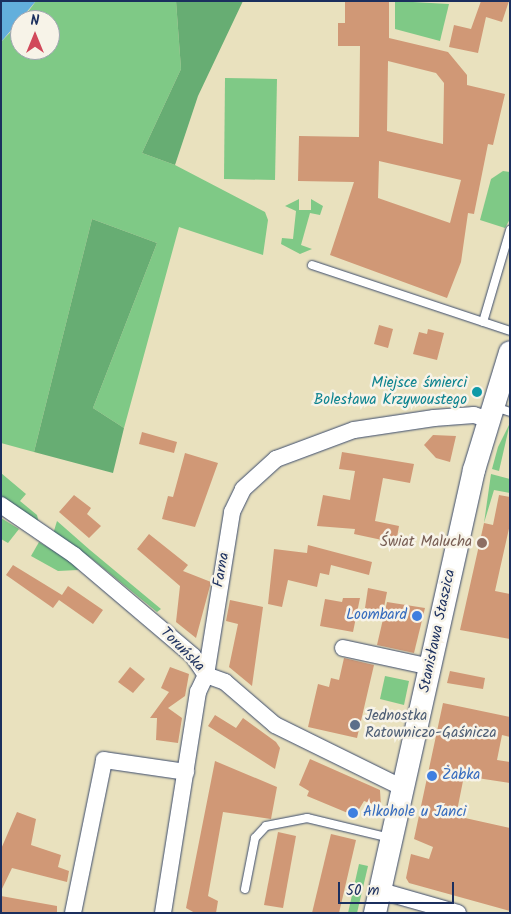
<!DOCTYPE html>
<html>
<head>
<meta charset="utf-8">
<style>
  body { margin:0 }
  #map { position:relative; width:511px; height:914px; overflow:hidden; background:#e9e1be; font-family:Kalam,sans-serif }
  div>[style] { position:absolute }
  .green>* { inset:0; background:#7fc986 }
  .forest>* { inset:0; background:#67ad73 }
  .water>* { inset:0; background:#63afdc }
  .building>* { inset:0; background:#d09876 }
  .roads { filter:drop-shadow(0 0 1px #3a4a6c) drop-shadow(0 0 1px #3a4a6c) }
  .lane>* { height:8px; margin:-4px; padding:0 4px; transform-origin:4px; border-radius:4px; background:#fff }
  .street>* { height:16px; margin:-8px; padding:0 8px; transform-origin:8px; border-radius:8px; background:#fff }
  .secondary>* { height:22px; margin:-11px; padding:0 11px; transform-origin:11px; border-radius:11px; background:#fff }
  .dots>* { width:14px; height:14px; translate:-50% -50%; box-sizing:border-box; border:2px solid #f7f3e8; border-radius:50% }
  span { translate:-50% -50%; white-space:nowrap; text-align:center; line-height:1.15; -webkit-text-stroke:5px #f7f3e8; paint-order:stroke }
  .culture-label { font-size:15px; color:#0d838f }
  .right { translate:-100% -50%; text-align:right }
  .education-label { font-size:15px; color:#785e54 }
  .street-label { font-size:15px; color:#1b2f5e }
  .shop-label { font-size:15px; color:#366cbe }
  .left { translate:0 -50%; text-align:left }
  .service-label { font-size:15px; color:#4e5e75 }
  .frame { position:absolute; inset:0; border:2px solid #1b2f5e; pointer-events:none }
  .north { position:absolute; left:10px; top:10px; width:50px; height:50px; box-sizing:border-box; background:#f7f3e8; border:1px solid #9fa5b1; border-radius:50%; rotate:0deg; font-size:14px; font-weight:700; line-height:20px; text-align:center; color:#1b2f5e }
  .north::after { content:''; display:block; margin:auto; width:18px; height:22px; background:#d1495b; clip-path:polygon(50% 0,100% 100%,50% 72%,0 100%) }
  .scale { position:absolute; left:338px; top:882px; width:116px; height:22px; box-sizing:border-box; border:2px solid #1b2f5e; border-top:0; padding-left:6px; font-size:15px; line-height:18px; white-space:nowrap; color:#1b2f5e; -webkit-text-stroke:4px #f7f3e8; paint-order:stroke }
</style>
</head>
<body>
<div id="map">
  <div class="green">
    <i style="clip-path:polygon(36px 1px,176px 1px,181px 69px,142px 153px,175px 165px,265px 212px,268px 220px,263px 255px,179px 227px,124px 428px,93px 408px,157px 243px,92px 219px,34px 452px,1px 443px,1px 42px,20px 22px,20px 50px,50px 50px,50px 20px,22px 20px)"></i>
    <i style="clip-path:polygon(395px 1px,449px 4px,440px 41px,395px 29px)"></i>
    <i style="clip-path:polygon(225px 78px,277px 79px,275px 180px,224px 179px)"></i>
    <i style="clip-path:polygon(503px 171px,510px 172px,510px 219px,505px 228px,480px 220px,491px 179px)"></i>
    <i style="clip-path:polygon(299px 199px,299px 210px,311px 210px,311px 199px,323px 206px,320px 215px,310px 213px,301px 245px,312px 249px,300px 254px,281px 244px,282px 238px,293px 239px,296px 211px,285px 206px)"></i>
    <i style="clip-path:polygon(510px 423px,499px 471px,492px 469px,498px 447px)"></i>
    <i style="clip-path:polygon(1px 473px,26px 494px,20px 501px,37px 515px,39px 523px,1px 500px)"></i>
    <i style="clip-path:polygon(491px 474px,510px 479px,510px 493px,494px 490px,484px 523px)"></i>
    <i style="clip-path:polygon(1px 518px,19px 529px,8px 543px,1px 539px)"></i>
    <i style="clip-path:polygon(57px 521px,90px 550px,161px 609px,157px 612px,91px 558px,53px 534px)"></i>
    <i style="clip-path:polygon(39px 542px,74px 563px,78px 570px,58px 571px,31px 556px)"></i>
    <i style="clip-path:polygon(385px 676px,409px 681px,404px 705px,380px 699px)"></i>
    <i style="clip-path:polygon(359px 864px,368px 866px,357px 913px,348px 913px)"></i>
  </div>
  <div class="forest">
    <i style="clip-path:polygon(176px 1px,243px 1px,198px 96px,175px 165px,142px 153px,181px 69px)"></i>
    <i style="clip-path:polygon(92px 219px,157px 243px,93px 408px,124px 428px,113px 473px,34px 452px)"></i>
  </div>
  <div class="water">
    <i style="clip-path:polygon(1px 1px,36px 1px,1px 42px)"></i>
  </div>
  <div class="building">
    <i style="clip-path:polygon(evenodd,345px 1px,389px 1px,389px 38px,448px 52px,467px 75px,467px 85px,505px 94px,493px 145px,488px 144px,474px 214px,468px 213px,461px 262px,447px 298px,330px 255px,354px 182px,298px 181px,299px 136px,359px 137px,360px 46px,338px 46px,338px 23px,345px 23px,345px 1px,388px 61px,436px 73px,444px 83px,443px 144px,387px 131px,388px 61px,345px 1px,379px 161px,461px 180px,450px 223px,378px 198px,379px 161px)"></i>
    <i style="clip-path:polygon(481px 1px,509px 1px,502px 22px,486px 17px,478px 53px,449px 47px,454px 25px,471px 29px)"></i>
    <i style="clip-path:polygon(379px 325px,393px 329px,388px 348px,374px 344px)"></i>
    <i style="clip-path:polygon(428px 329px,444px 333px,437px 360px,413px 354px,419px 332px,427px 334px)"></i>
    <i style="clip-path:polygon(142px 432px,177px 442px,174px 453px,139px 444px)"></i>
    <i style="clip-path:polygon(433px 435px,456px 436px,450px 462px,436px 458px,424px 445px)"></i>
    <i style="clip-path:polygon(342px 452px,414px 464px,410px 483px,383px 478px,375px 521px,399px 526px,396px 543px,354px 534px,355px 529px,317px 526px,323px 495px,350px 500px,355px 471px,339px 469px)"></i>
    <i style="clip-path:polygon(185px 453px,218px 463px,195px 527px,162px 519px,168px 496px,173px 497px)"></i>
    <i style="clip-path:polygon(74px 495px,91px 508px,87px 514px,101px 526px,89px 538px,59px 512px)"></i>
    <i style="clip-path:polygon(499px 495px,510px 497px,510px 524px,495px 591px,510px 594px,510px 639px,460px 630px,484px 523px,493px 525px)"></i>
    <i style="clip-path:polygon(149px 534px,188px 565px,183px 571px,211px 582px,196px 638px,176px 622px,180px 586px,137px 549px)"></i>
    <i style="clip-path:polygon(308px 545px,372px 562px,369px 575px,331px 565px,329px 575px,320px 573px,317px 587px,288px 580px,282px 607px,268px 604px,274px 549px,307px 553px)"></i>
    <i style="clip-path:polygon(13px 565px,62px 595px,68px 586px,103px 610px,93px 624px,59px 600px,53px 608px,6px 575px)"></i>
    <i style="clip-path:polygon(368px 588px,387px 592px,383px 612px,365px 608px)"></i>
    <i style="clip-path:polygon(343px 598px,360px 598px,353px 632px,320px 626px,325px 599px,342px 602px)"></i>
    <i style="clip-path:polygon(230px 600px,263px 607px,252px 686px,229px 667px,238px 624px,226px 621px)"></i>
    <i style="clip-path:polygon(387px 602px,425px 608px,414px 653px,377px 645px)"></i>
    <i style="clip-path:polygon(344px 658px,374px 665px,357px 738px,308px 727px,318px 684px,329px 687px,331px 678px,339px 680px)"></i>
    <i style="clip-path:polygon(130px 667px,145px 679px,133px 693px,118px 682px)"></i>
    <i style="clip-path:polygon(170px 667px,189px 674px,185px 696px,168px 708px,182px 718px,178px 743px,156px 740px,157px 718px,150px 718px,169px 692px,161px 688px)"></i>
    <i style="clip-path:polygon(450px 671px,485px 678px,483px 689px,447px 683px)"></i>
    <i style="clip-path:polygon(443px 703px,510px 717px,510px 737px,502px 735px,497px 760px,510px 762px,510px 783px,464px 776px,456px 816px,510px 828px,510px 911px,409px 883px,406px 878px,411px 854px,429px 859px,433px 847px,414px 839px)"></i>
    <i style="clip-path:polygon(215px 715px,236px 728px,243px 718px,276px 742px,280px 748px,275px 769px,208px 726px)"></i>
    <i style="clip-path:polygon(310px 759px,380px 790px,381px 807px,364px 801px,355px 816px,307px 796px,309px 791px,299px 785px)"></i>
    <i style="clip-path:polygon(215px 761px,277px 787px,271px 819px,223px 812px,208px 896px,218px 901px,216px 913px,195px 913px,186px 908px)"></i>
    <i style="clip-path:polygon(17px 812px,36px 819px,31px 845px,61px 855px,58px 867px,69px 871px,67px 882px,12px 868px,1px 891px,1px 849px)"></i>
    <i style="clip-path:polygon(278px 832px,296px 836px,283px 908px,264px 905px)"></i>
    <i style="clip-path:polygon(331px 834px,356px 840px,339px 913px,312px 913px)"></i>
    <i style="clip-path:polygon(1px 896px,57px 906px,57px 913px,1px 913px)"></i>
  </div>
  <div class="roads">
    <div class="lane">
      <i style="left:312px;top:265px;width:209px;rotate:18.4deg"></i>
      <i style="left:483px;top:322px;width:96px;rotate:-73.6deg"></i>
      <i style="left:495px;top:407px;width:16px;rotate:18deg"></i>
      <i style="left:245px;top:889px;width:52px;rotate:-78.9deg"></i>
      <i style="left:255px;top:838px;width:16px;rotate:-47deg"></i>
      <i style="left:266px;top:826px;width:42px;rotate:-11deg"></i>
      <i style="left:307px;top:818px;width:85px;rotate:13.5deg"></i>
    </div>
    <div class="street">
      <i style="left:1px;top:505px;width:88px;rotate:34.4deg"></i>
      <i style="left:74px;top:555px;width:156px;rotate:40.3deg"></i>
      <i style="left:193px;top:656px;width:23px;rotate:56deg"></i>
      <i style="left:206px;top:675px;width:20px;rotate:20deg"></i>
      <i style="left:225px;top:682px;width:66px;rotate:40.7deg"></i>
      <i style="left:275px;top:725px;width:143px;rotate:26.2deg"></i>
      <i style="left:343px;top:648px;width:90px;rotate:12.2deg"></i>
      <i style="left:381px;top:891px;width:80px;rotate:15.9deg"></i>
      <i style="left:73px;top:913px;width:156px;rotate:-78.5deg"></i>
      <i style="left:104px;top:760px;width:83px;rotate:8.3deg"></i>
      <i style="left:163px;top:913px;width:224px;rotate:-81deg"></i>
      <i style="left:198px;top:692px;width:19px;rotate:-65deg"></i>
      <i style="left:206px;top:675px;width:165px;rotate:-80.9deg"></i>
      <i style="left:232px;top:512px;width:25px;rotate:-64deg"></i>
      <i style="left:243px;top:489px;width:45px;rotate:-42.3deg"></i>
      <i style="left:276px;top:459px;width:83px;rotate:-20.4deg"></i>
      <i style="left:354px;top:430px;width:81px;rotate:-8.5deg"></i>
      <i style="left:434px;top:418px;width:40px;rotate:-4.3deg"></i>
      <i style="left:474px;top:415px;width:16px;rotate:18deg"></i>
    </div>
    <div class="secondary">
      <i style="left:375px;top:913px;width:454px;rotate:-77.4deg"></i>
      <i style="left:474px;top:470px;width:123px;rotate:-73deg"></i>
    </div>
  </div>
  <div class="dots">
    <i style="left:477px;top:392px;background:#0f9aa8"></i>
    <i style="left:482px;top:543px;background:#8d6e63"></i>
    <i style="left:417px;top:616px;background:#3f7fe0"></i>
    <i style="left:355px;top:725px;background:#5c6f8a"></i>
    <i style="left:432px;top:776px;background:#3f7fe0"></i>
    <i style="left:353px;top:813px;background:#3f7fe0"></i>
  </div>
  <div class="culture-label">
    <span class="right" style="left:467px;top:392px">Miejsce śmierci<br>Bolesława Krzywoustego</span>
  </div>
  <div class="education-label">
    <span class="right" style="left:472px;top:543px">Świat Malucha</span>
  </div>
  <div class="street-label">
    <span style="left:222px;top:570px;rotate:-80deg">Farna</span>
    <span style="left:438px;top:631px;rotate:-78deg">Stanisława Staszica</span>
    <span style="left:182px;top:650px;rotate:45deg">Toruńska</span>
  </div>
  <div class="shop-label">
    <span class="right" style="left:407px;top:616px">Loombard</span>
    <span class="left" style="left:442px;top:776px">Żabka</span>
    <span class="left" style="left:363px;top:813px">Alkohole u Janci</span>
  </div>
  <div class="service-label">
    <span class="left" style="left:365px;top:725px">Jednostka<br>Ratowniczo-Gaśnicza</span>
  </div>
  <div class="frame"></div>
  <div class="north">N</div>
  <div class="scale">50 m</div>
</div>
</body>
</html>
